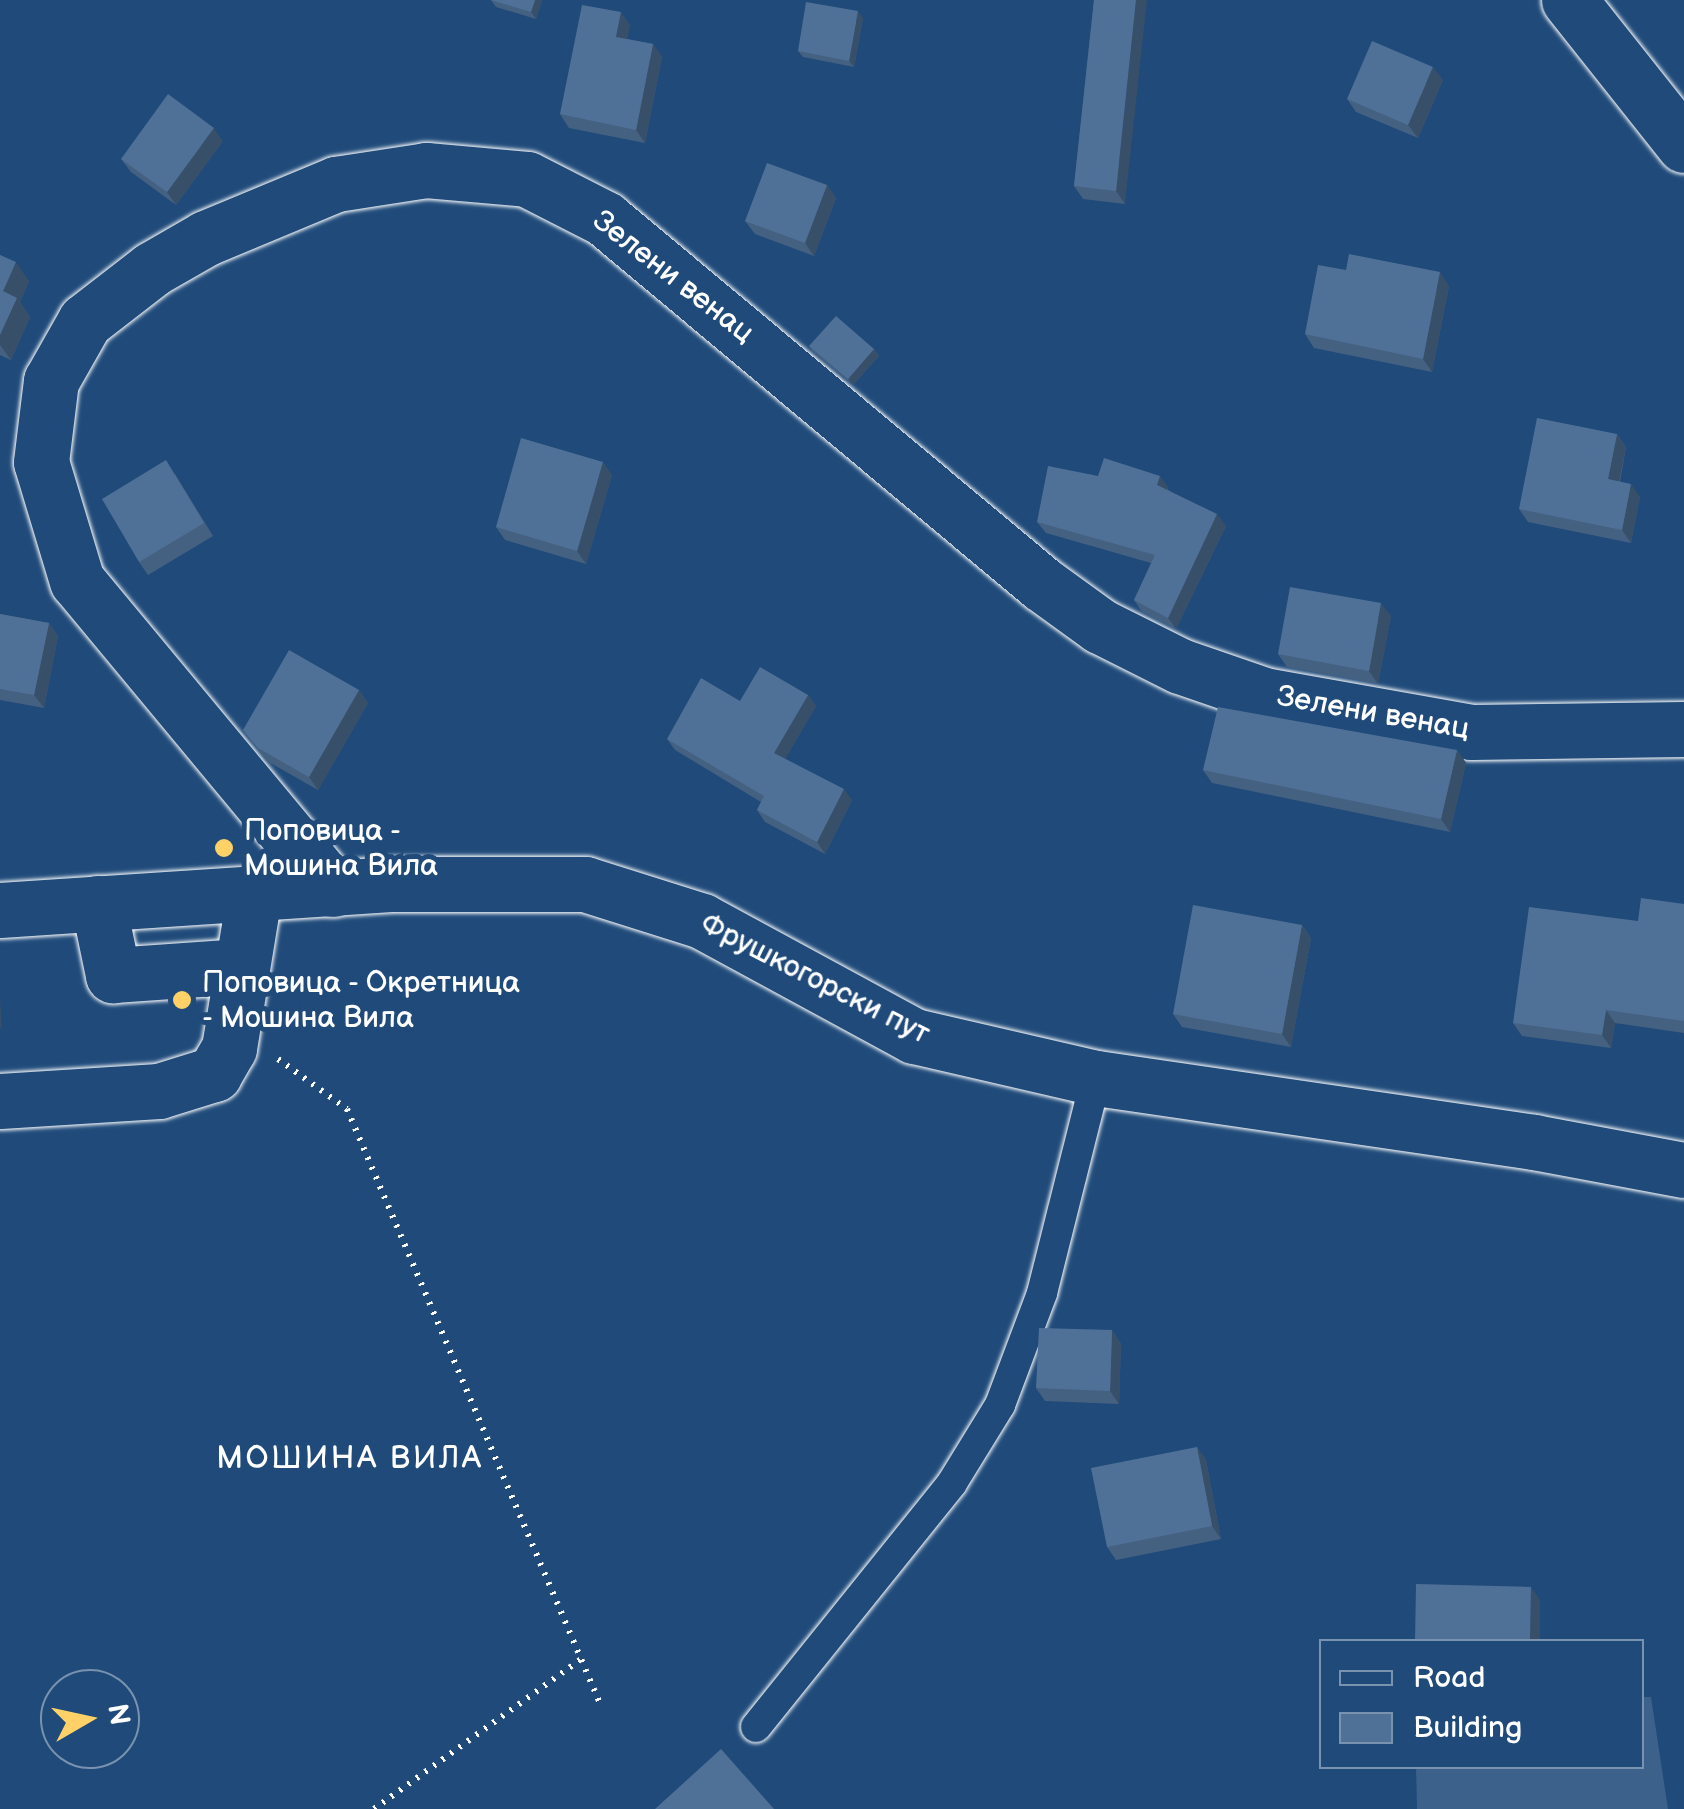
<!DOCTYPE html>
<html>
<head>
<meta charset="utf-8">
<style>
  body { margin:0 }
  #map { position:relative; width:1684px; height:1809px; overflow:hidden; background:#1f4a7a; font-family:"Balsamiq Sans",sans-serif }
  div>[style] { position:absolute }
  .green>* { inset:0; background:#3c618b }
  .path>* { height:6px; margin-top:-3px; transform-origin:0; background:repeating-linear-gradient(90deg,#fff 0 2.5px,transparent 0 10.5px) }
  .roads { filter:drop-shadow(0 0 2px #fff) drop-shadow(0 0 2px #fff) }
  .lane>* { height:30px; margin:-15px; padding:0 15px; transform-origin:15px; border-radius:15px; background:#1f4a7a }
  .street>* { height:55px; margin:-27.5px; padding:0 27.5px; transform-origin:27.5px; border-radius:27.5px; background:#1f4a7a }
  .secondary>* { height:55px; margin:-27.5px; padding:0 27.5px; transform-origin:27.5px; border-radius:27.5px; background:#1f4a7a }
  .wall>* { inset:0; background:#456182 }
  .shaded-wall>* { inset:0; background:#384f6a }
  .building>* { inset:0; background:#507197 }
  .dots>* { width:28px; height:28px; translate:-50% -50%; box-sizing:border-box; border:5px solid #1f4a7a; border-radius:50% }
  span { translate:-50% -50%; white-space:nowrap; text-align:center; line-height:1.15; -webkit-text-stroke:10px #1f4a7a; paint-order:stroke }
  .street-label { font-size:30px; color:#fff }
  .poi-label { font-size:30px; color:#fff }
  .left { translate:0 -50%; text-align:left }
  .neighbourhood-label { font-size:32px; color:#fff; letter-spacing:2.5px }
  .legend { position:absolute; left:1319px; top:1639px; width:325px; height:130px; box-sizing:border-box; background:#1f4a7a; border:2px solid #7992af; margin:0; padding:12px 18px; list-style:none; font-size:30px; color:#fff }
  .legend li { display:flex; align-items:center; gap:20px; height:50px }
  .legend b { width:50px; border:2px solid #7992af }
  .north { position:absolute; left:40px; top:1669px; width:100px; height:100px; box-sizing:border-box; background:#1f4a7a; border:2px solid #7992af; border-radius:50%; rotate:81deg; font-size:28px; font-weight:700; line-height:40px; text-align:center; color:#fff }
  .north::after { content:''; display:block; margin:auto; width:35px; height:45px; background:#ffd166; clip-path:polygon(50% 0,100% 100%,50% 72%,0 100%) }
</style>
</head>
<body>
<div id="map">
  <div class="green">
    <i style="clip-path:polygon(1642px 1697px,1651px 1697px,1668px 1809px,1417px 1809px,1416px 1767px,1642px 1766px)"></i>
  </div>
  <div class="path">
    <i style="left:278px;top:1059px;width:85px;rotate:35.9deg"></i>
    <i style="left:347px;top:1109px;width:649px;rotate:66.95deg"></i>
    <i style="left:374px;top:1809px;width:256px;rotate:-35.9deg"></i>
  </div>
  <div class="roads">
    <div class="lane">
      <i style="left:756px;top:1727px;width:313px;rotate:-51.2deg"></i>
      <i style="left:952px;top:1483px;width:92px;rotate:-58.4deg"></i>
      <i style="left:1000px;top:1405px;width:120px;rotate:-69.4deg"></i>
      <i style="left:1042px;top:1293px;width:222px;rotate:-75.9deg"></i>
    </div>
    <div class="street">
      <i style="left:1569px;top:0;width:185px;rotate:51.6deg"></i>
      <i style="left:333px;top:889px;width:400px;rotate:-129.7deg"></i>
      <i style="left:77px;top:581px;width:124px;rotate:-106.8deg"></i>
      <i style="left:41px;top:462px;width:82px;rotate:-83deg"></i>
      <i style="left:51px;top:381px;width:69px;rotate:-60.5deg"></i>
      <i style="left:85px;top:321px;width:85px;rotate:-37.8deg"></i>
      <i style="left:152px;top:269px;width:62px;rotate:-29.9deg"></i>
      <i style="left:206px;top:238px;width:141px;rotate:-22.6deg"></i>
      <i style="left:336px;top:184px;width:91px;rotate:-8.8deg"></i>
      <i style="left:426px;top:170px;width:101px;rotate:5.1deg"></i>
      <i style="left:527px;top:179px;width:88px;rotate:27.1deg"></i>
      <i style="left:605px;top:219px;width:569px;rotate:39.87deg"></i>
      <i style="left:1042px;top:584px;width:72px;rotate:35.9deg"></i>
      <i style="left:1100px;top:626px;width:89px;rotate:26.6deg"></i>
      <i style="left:1180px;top:666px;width:89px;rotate:19deg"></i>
      <i style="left:1264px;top:695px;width:210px;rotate:10.1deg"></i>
      <i style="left:1471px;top:732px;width:213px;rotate:-0.8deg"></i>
      <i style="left:98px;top:903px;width:74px;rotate:78.2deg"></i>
      <i style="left:113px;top:975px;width:129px;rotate:-4deg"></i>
      <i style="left:0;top:1101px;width:159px;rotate:-3.6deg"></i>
      <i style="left:159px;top:1091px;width:58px;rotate:-17.2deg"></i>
      <i style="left:214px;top:1074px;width:30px;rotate:-60deg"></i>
      <i style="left:229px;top:1048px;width:155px;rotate:-80.7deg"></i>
    </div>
    <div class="secondary">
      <i style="left:0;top:910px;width:395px;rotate:-3.8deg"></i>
      <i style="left:394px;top:884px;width:191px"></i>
      <i style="left:585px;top:884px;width:123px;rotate:17.5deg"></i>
      <i style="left:702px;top:921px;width:241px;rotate:28.5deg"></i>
      <i style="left:914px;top:1036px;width:187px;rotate:13deg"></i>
      <i style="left:1096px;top:1078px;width:443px;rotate:8.3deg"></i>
      <i style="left:1534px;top:1142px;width:153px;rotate:10.6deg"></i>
    </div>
  </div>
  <div class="wall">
    <i style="clip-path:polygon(491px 0,542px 0,536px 19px,496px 7px)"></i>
    <i style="clip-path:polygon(1094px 0,1125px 204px,1083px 199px,1074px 186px)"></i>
    <i style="clip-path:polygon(863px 18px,854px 67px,803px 57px,798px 51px)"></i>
    <i style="clip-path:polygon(630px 25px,627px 39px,653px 44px,662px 57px,645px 143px,569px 128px,560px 114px)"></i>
    <i style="clip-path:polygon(1443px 80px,1418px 138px,1356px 112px,1347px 99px)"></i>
    <i style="clip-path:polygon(223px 141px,176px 205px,131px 172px,121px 159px)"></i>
    <i style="clip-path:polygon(827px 185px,836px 198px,814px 256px,755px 234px,745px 221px)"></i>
    <i style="clip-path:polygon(0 255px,29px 281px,20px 302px,30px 317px,11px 360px,0 355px)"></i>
    <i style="clip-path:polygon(1449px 286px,1432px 372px,1314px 348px,1305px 334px)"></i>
    <i style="clip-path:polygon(809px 346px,874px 349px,879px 356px,853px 385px,813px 352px)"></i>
    <i style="clip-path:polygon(1617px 434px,1626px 447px,1620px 482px,1640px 497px,1631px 543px,1528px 522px,1519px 509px)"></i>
    <i style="clip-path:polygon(175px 474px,213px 536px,148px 575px,139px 562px)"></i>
    <i style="clip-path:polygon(612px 475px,586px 564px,505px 540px,496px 527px)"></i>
    <i style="clip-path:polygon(1098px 476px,1168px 487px,1168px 490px,1226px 526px,1176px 629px,1142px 612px,1134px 600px,1151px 563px,1046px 533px,1037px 522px)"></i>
    <i style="clip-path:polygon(0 614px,49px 623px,58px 636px,44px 708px,0 700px)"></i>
    <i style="clip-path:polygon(1391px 616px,1378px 684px,1287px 667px,1278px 654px)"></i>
    <i style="clip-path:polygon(359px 690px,368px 703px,318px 790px,267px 761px,243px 730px)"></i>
    <i style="clip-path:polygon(808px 695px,816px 706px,785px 759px,852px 800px,825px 854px,765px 822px,757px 810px,761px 802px,675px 750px,667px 739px,740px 701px)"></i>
    <i style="clip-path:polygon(1457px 750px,1466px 763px,1450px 832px,1212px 783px,1203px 770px)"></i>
    <i style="clip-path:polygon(1684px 904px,1684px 1033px,1615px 1023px,1611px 1048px,1522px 1036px,1513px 1023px,1638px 921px)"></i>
    <i style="clip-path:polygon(1302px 925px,1311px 938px,1291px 1047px,1182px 1027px,1173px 1014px)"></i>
    <i style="clip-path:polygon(1112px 1330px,1121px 1344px,1119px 1404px,1045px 1401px,1036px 1388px)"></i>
    <i style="clip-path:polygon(1197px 1447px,1206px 1460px,1221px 1539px,1116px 1560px,1107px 1547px)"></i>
  </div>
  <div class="shaded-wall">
    <i style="clip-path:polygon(535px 0,542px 0,536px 19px,531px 12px)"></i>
    <i style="clip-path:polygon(1136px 0,1147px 0,1125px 204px,1116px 191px)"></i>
    <i style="clip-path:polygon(858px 11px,863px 18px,854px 67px,849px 61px)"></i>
    <i style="clip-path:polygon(621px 12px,630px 25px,625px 50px,616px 37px)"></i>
    <i style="clip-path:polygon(653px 44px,662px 57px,645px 143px,636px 130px)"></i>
    <i style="clip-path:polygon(1433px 67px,1443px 80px,1418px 138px,1408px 125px)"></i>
    <i style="clip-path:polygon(214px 128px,223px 141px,176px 205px,167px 192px)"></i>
    <i style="clip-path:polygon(827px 185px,836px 198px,814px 256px,805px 243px)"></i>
    <i style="clip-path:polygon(16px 262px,29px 281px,20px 302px,30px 317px,11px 360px,0 345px,0 335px,3px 291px)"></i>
    <i style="clip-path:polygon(1440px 272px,1449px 286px,1432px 372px,1423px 359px)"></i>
    <i style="clip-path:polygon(874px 349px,879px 356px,853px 385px,848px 379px)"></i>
    <i style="clip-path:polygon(1617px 434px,1626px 447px,1617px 492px,1608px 479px)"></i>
    <i style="clip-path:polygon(603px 462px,612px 475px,586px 564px,577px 551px)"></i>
    <i style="clip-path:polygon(1160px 476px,1168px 487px,1166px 497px,1157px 485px)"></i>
    <i style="clip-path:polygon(1631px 484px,1640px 497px,1631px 543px,1622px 530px)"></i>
    <i style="clip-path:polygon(1217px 514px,1226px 526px,1176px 629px,1168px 618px)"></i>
    <i style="clip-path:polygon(1381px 603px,1391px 616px,1378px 684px,1369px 671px)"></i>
    <i style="clip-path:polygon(49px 623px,58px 636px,44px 708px,34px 695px)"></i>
    <i style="clip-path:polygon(359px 690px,368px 703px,318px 790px,309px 777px)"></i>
    <i style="clip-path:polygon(808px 695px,816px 706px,782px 765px,774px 753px)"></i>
    <i style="clip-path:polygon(1457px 750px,1466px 763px,1450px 832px,1441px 819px)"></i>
    <i style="clip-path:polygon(844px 789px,852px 800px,825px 854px,817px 842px)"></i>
    <i style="clip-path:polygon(1302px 925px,1311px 938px,1291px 1047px,1282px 1034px)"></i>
    <i style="clip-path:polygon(0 998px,2px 1030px,0 1027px)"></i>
    <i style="clip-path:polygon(1606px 1010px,1615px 1023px,1611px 1048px,1602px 1035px)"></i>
    <i style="clip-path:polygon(1112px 1330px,1121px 1344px,1119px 1404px,1110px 1391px)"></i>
    <i style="clip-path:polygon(1197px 1447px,1206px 1460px,1221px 1539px,1212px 1526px)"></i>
    <i style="clip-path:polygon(1531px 1587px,1540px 1600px,1540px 1642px,1530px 1642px)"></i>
  </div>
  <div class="building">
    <i style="clip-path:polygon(491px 0,535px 0,531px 12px)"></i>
    <i style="clip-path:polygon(1094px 0,1136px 0,1116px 191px,1074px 186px)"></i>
    <i style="clip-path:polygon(806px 2px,858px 11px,849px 61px,798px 51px)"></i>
    <i style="clip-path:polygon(582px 5px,621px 12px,616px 37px,653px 44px,636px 130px,560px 114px)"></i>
    <i style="clip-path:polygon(1372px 41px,1433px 67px,1408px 125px,1347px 99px)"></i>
    <i style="clip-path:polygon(168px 94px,214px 128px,167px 192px,121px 159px)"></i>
    <i style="clip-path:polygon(767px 163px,827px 185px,805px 243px,745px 221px)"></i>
    <i style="clip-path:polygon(1349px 254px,1440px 272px,1423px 359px,1305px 334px,1318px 265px,1346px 270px)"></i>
    <i style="clip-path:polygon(0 255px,16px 262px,3px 291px,17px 298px,0 335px)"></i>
    <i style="clip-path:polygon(836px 316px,874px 349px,848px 379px,809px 346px)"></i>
    <i style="clip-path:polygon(1537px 418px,1617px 434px,1608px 479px,1631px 484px,1622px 530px,1519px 509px)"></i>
    <i style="clip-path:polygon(521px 438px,603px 462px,577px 551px,496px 527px)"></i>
    <i style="clip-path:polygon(1104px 458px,1160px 476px,1157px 485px,1217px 514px,1168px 618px,1134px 600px,1155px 555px,1037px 522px,1048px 466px,1098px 476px)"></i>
    <i style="clip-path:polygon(166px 460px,204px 523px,139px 562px,102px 499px)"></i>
    <i style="clip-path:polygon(1290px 587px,1381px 603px,1369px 671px,1278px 654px)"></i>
    <i style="clip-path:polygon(0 614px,49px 623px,34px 695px,0 689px)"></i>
    <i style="clip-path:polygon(289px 650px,359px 690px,309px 777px,258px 748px,243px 730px)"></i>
    <i style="clip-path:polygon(760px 667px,808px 695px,774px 753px,844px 789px,817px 842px,757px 810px,764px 796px,667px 739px,701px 678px,740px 701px)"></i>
    <i style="clip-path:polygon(1218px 707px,1457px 750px,1441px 819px,1203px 770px)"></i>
    <i style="clip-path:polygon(1641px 898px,1684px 904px,1684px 1021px,1606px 1010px,1602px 1035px,1513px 1023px,1529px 907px,1638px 921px)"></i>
    <i style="clip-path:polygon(1193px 905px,1302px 925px,1282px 1034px,1173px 1014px)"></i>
    <i style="clip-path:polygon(1039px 1328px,1112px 1330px,1110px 1391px,1036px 1388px)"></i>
    <i style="clip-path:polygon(1197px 1447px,1212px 1526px,1107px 1547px,1091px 1468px)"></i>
    <i style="clip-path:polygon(1416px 1584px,1531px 1587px,1530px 1642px,1415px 1642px)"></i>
    <i style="clip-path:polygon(721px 1749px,774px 1809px,655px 1809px)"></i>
  </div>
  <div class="dots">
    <i style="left:224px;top:848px;background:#ffd166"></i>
    <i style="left:182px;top:1000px;background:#ffd166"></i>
  </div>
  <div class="street-label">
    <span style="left:673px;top:277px;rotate:38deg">Зелени венац</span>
    <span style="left:1373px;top:713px;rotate:10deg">Зелени венац</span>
    <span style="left:815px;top:979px;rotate:27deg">Фрушкогорски пут</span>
  </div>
  <div class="poi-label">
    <span class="left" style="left:244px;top:848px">Поповица -<br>Мошина Вила</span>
    <span class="left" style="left:202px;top:1000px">Поповица - Окретница<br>- Мошина Вила</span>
  </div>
  <div class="neighbourhood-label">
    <span style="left:350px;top:1459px">МОШИНА ВИЛА</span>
  </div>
  <ul class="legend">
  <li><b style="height:12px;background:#1f4a7a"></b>Road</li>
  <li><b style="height:28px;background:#507197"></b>Building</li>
  </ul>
  <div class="north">N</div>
</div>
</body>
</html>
